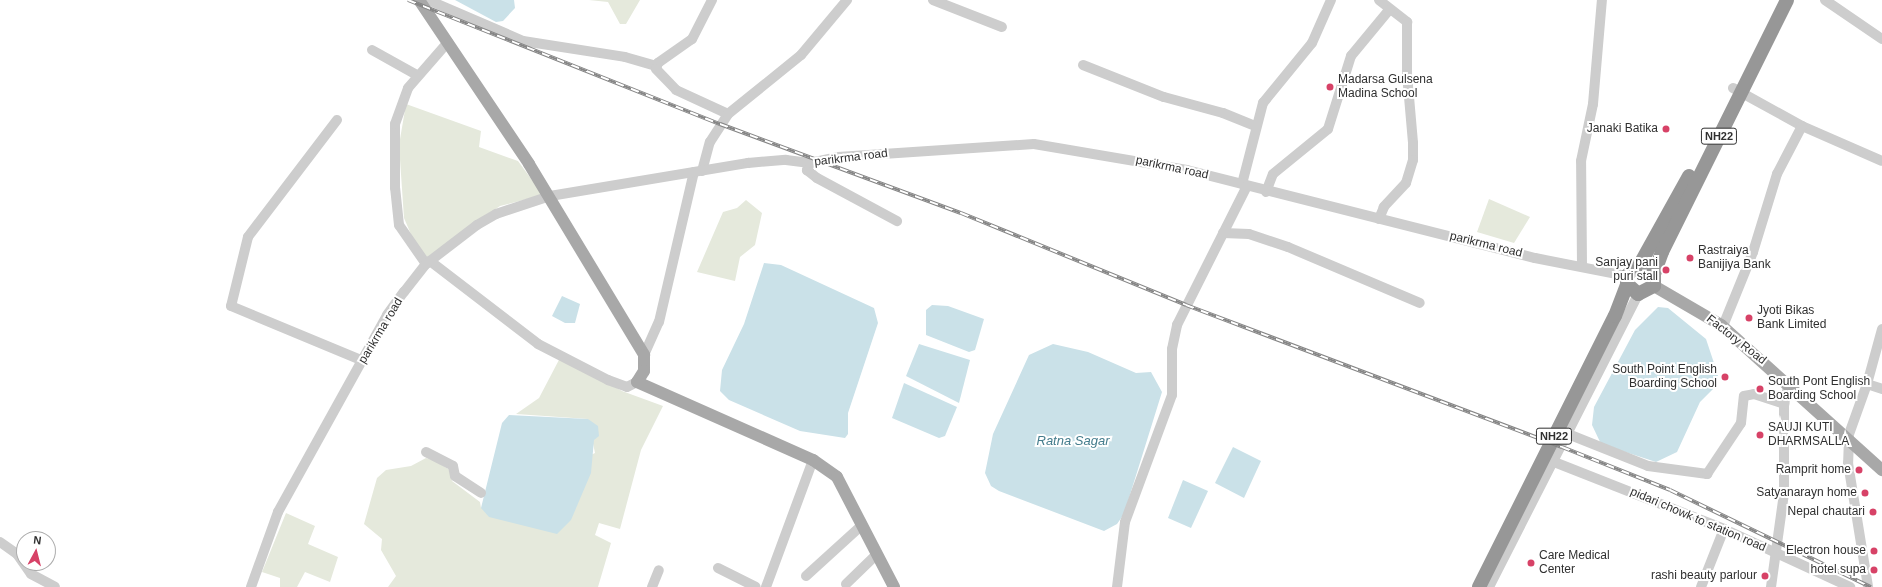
<!DOCTYPE html>
<html>
<head>
<meta charset="utf-8">
<style>
  body { margin:0 }
  #map { position:relative; width:1882px; height:587px; overflow:hidden; background:#fff; font-family:Arial,sans-serif }
  div>[style] { position:absolute }
  .green>* { inset:0; background:#e5e9dc }
  .water>* { inset:0; background:#cae1e8 }
  .minor>* { height:10px; margin:-5px; padding:0 5px; transform-origin:5px; border-radius:5px; background:#cdcdcd }
  .major>* { height:12px; margin:-6px; padding:0 6px; transform-origin:6px; border-radius:6px; background:#a8a8a8 }
  .highway>* { height:14px; margin:-7px; padding:0 7px; transform-origin:7px; border-radius:7px; background:#979797 }
  .rail>* { height:4px; margin-top:-2px; transform-origin:0; background:repeating-linear-gradient(90deg,#fff 0 8px,#858585 0 16px); box-sizing:border-box; border-block:1px solid #858585 }
  .dots>* { width:11px; height:11px; translate:-50% -50%; box-sizing:border-box; border:2px solid #fff; border-radius:50% }
  span { translate:-50% -50%; white-space:nowrap; text-align:center; line-height:1.15; -webkit-text-stroke:4px #fff; paint-order:stroke }
  .shield-label span { padding:1px 3px; background:#fff; border:1px solid; border-radius:3px; -webkit-text-stroke-width:0 }
  .shield-label { font-size:11px; color:#303030; font-weight:700 }
  .poi-label { font-size:12px; color:#303030 }
  .left { translate:0 -50%; text-align:left }
  .right { translate:-100% -50%; text-align:right }
  .street-label { font-size:12px; color:#303030 }
  .water-label { font-size:13px; color:#447c8c; font-style:italic }
  .north { position:absolute; left:16px; top:531px; width:40px; height:40px; box-sizing:border-box; background:#fff; border:1px solid #acacac; border-radius:50%; rotate:7deg; font-size:11px; font-weight:700; line-height:16px; text-align:center; color:#303030 }
  .north::after { content:''; display:block; margin:auto; width:14px; height:18px; background:#d74267; clip-path:polygon(50% 0,100% 100%,50% 72%,0 100%) }
</style>
</head>
<body>
<div id="map">
  <div class="green">
    <i style="clip-path:polygon(589px 0,640px 0,626px 24px,620px 24px,608px 2px)"></i>
    <i style="clip-path:polygon(406px 104px,481px 131px,479px 147px,518px 161px,543px 195px,500px 206px,426px 258px,416px 246px,404px 218px,399px 145px)"></i>
    <i style="clip-path:polygon(1489px 199px,1530px 217px,1514px 243px,1477px 232px)"></i>
    <i style="clip-path:polygon(746px 200px,762px 213px,755px 245px,740px 257px,735px 281px,697px 272px,723px 212px,737px 208px)"></i>
    <i style="clip-path:polygon(561px 356px,622px 391px,663px 406px,641px 450px,620px 529px,599px 523px,595px 535px,611px 543px,598px 587px,388px 587px,396px 576px,381px 550px,382px 539px,364px 524px,377px 478px,386px 470px,411px 466px,426px 458px,435px 461px,450px 470px,452px 481px,480px 502px,481px 508px,595px 453px,588px 419px,516px 414px,539px 398px)"></i>
    <i style="clip-path:polygon(286px 513px,315px 526px,308px 544px,338px 557px,330px 582px,305px 572px,297px 587px,280px 587px,280px 578px,262px 572px)"></i>
  </div>
  <div class="water">
    <i style="clip-path:polygon(455px 0,514px 0,515px 8px,503px 21px,496px 22px)"></i>
    <i style="clip-path:polygon(764px 263px,781px 265px,874px 308px,878px 323px,848px 413px,848px 434px,845px 438px,800px 431px,729px 400px,720px 391px,722px 370px,744px 324px)"></i>
    <i style="clip-path:polygon(562px 296px,580px 304px,575px 323px,565px 323px,552px 316px)"></i>
    <i style="clip-path:polygon(932px 305px,948px 306px,984px 319px,975px 350px,969px 352px,926px 335px,926px 310px)"></i>
    <i style="clip-path:polygon(1658px 307px,1668px 308px,1706px 339px,1718px 375px,1715px 387px,1700px 402px,1677px 452px,1656px 462px,1601px 444px,1592px 425px,1594px 407px,1635px 330px)"></i>
    <i style="clip-path:polygon(919px 344px,970px 360px,959px 403px,906px 376px)"></i>
    <i style="clip-path:polygon(1053px 344px,1088px 352px,1136px 373px,1151px 372px,1162px 392px,1124px 514px,1117px 524px,1104px 531px,999px 491px,991px 486px,985px 473px,993px 434px,1029px 355px)"></i>
    <i style="clip-path:polygon(904px 383px,957px 407px,945px 436px,939px 438px,892px 418px)"></i>
    <i style="clip-path:polygon(509px 415px,588px 419px,598px 426px,599px 436px,594px 440px,591px 473px,571px 520px,557px 534px,489px 517px,481px 508px,502px 423px)"></i>
    <i style="clip-path:polygon(1233px 447px,1261px 461px,1244px 498px,1215px 483px)"></i>
    <i style="clip-path:polygon(1183px 480px,1208px 491px,1191px 528px,1168px 518px)"></i>
  </div>
  <div class="minor">
    <i style="left:428px;top:0;width:103px;rotate:23.3deg"></i>
    <i style="left:523px;top:41px;width:103px;rotate:8.9deg"></i>
    <i style="left:625px;top:57px;width:32px;rotate:16deg"></i>
    <i style="left:712px;top:0;width:44px;rotate:117.1deg"></i>
    <i style="left:692px;top:39px;width:42px;rotate:144.8deg"></i>
    <i style="left:658px;top:63px;width:6px;rotate:108deg"></i>
    <i style="left:656px;top:69px;width:29px;rotate:46deg"></i>
    <i style="left:676px;top:90px;width:57px;rotate:24.8deg"></i>
    <i style="left:933px;top:0;width:74px;rotate:21.4deg"></i>
    <i style="left:1379px;top:0;width:36px;rotate:38deg"></i>
    <i style="left:1407px;top:22px;width:52px;rotate:90deg"></i>
    <i style="left:1407px;top:74px;width:69px;rotate:85deg"></i>
    <i style="left:1413px;top:143px;width:17px;rotate:90deg"></i>
    <i style="left:1413px;top:160px;width:24px;rotate:107deg"></i>
    <i style="left:1406px;top:183px;width:33px;rotate:133deg"></i>
    <i style="left:1384px;top:207px;width:13px;rotate:113deg"></i>
    <i style="left:1825px;top:0;width:69px;rotate:34.4deg"></i>
    <i style="left:372px;top:50px;width:51px;rotate:29.1deg"></i>
    <i style="left:1083px;top:65px;width:87px;rotate:21.6deg"></i>
    <i style="left:1164px;top:97px;width:61px;rotate:15.2deg"></i>
    <i style="left:1223px;top:113px;width:35px;rotate:22deg"></i>
    <i style="left:1733px;top:88px;width:79px;rotate:28.8deg"></i>
    <i style="left:1802px;top:126px;width:87px;rotate:23.6deg"></i>
    <i style="left:337px;top:120px;width:147px;rotate:127.3deg"></i>
    <i style="left:248px;top:237px;width:71px;rotate:103.8deg"></i>
    <i style="left:231px;top:306px;width:143px;rotate:22.6deg"></i>
    <i style="left:810px;top:163px;width:8px;rotate:113deg"></i>
    <i style="left:807px;top:170px;width:13px;rotate:39deg"></i>
    <i style="left:817px;top:178px;width:91px;rotate:28.3deg"></i>
    <i style="left:702px;top:171px;width:30px;rotate:-75deg"></i>
    <i style="left:710px;top:142px;width:33px;rotate:-57deg"></i>
    <i style="left:728px;top:114px;width:94px;rotate:-38.9deg"></i>
    <i style="left:801px;top:55px;width:72px;rotate:-50.1deg"></i>
    <i style="left:1242px;top:184px;width:84px;rotate:-75.5deg"></i>
    <i style="left:1263px;top:103px;width:77px;rotate:-50.8deg"></i>
    <i style="left:1312px;top:43px;width:47px;rotate:-66.2deg"></i>
    <i style="left:1266px;top:192px;width:19px;rotate:-69deg"></i>
    <i style="left:1273px;top:174px;width:71px;rotate:-39.3deg"></i>
    <i style="left:1328px;top:129px;width:77px;rotate:-72.5deg"></i>
    <i style="left:1351px;top:56px;width:60px;rotate:-50.4deg"></i>
    <i style="left:1223px;top:233px;width:26px;rotate:2deg"></i>
    <i style="left:1249px;top:234px;width:41px;rotate:18.4deg"></i>
    <i style="left:1288px;top:247px;width:143px;rotate:23deg"></i>
    <i style="left:430px;top:261px;width:136px;rotate:37.5deg"></i>
    <i style="left:538px;top:344px;width:79px;rotate:27.2deg"></i>
    <i style="left:608px;top:380px;width:20px;rotate:20deg"></i>
    <i style="left:627px;top:387px;width:11px;rotate:-27deg"></i>
    <i style="left:426px;top:264px;width:47px;rotate:-124.7deg"></i>
    <i style="left:399px;top:225px;width:37px;rotate:-96deg"></i>
    <i style="left:395px;top:188px;width:64px;rotate:-90deg"></i>
    <i style="left:395px;top:124px;width:38px;rotate:-70deg"></i>
    <i style="left:408px;top:88px;width:61px;rotate:-49deg"></i>
    <i style="left:1582px;top:266px;width:105px;rotate:-90.5deg"></i>
    <i style="left:1581px;top:161px;width:58px;rotate:-78.1deg"></i>
    <i style="left:1593px;top:104px;width:104px;rotate:-85.1deg"></i>
    <i style="left:1723px;top:326px;width:80px;rotate:-67.9deg"></i>
    <i style="left:1753px;top:252px;width:82px;rotate:-72.9deg"></i>
    <i style="left:1777px;top:174px;width:54px;rotate:-62.5deg"></i>
    <i style="left:644px;top:355px;width:36px;rotate:-66deg"></i>
    <i style="left:659px;top:322px;width:154px;rotate:-76.9deg"></i>
    <i style="left:1867px;top:384px;width:16px;rotate:18deg"></i>
    <i style="left:1568px;top:434px;width:86px;rotate:21.8deg"></i>
    <i style="left:1648px;top:466px;width:60px;rotate:7.7deg"></i>
    <i style="left:1707px;top:474px;width:61px;rotate:-56.3deg"></i>
    <i style="left:1741px;top:423px;width:27px;rotate:-84deg"></i>
    <i style="left:1744px;top:396px;width:10px;rotate:-11deg"></i>
    <i style="left:1754px;top:394px;width:32px;rotate:18deg"></i>
    <i style="left:1848px;top:437px;width:56px;rotate:-70.3deg"></i>
    <i style="left:1867px;top:384px;width:57px;rotate:-74.7deg"></i>
    <i style="left:1849px;top:438px;width:25px;rotate:92deg"></i>
    <i style="left:1848px;top:463px;width:126px;rotate:80.8deg"></i>
    <i style="left:426px;top:452px;width:30px;rotate:27deg"></i>
    <i style="left:453px;top:466px;width:10px;rotate:79deg"></i>
    <i style="left:455px;top:476px;width:31px;rotate:33deg"></i>
    <i style="left:1544px;top:458px;width:193px;rotate:21.5deg"></i>
    <i style="left:1724px;top:529px;width:139px;rotate:24.7deg"></i>
    <i style="left:0;top:542px;width:21px;rotate:35deg"></i>
    <i style="left:17px;top:554px;width:24px;rotate:55deg"></i>
    <i style="left:31px;top:574px;width:27px;rotate:28deg"></i>
    <i style="left:718px;top:568px;width:42px;rotate:26.6deg"></i>
    <i style="left:806px;top:576px;width:76px;rotate:-42.3deg"></i>
    <i style="left:846px;top:584px;width:43px;rotate:-44.1deg"></i>
    <i style="left:251px;top:587px;width:80px;rotate:-70.2deg"></i>
    <i style="left:278px;top:512px;width:225px;rotate:-61deg"></i>
    <i style="left:387px;top:315px;width:29px;rotate:-54deg"></i>
    <i style="left:404px;top:292px;width:36px;rotate:-52deg"></i>
    <i style="left:426px;top:264px;width:64px;rotate:-37.4deg"></i>
    <i style="left:477px;top:225px;width:22px;rotate:-30deg"></i>
    <i style="left:496px;top:214px;width:57px;rotate:-18.4deg"></i>
    <i style="left:550px;top:196px;width:201px;rotate:-9.5deg"></i>
    <i style="left:748px;top:163px;width:38px;rotate:-5deg"></i>
    <i style="left:786px;top:160px;width:24px;rotate:7deg"></i>
    <i style="left:810px;top:163px;width:29px;rotate:-12deg"></i>
    <i style="left:838px;top:157px;width:196px;rotate:-3.8deg"></i>
    <i style="left:1034px;top:144px;width:155px;rotate:9.6deg"></i>
    <i style="left:1187px;top:170px;width:359px;rotate:14.2deg"></i>
    <i style="left:1535px;top:258px;width:94px;rotate:11.1deg"></i>
    <i style="left:652px;top:587px;width:18px;rotate:-68deg"></i>
    <i style="left:766px;top:587px;width:135px;rotate:-69.7deg"></i>
    <i style="left:1117px;top:587px;width:65px;rotate:-83deg"></i>
    <i style="left:1125px;top:522px;width:135px;rotate:-69.7deg"></i>
    <i style="left:1172px;top:395px;width:46px;rotate:-90deg"></i>
    <i style="left:1172px;top:349px;width:25px;rotate:-78deg"></i>
    <i style="left:1177px;top:325px;width:156px;rotate:-63.3deg"></i>
    <i style="left:1489px;top:587px;width:329px;rotate:-63deg"></i>
    <i style="left:1701px;top:587px;width:62px;rotate:-68.4deg"></i>
    <i style="left:1771px;top:587px;width:95px;rotate:-82.1deg"></i>
    <i style="left:1784px;top:493px;width:89px;rotate:-90deg"></i>
    <i style="left:1784px;top:404px;width:22px;rotate:-77deg"></i>
  </div>
  <div class="major">
    <i style="left:419px;top:0;width:197px;rotate:56.1deg"></i>
    <i style="left:529px;top:164px;width:223px;rotate:58.9deg"></i>
    <i style="left:644px;top:355px;width:16px;rotate:90deg"></i>
    <i style="left:644px;top:371px;width:13px;rotate:122deg"></i>
    <i style="left:637px;top:382px;width:193px;rotate:23.9deg"></i>
    <i style="left:813px;top:460px;width:29px;rotate:35deg"></i>
    <i style="left:837px;top:477px;width:124px;rotate:62.6deg"></i>
    <i style="left:1654px;top:286px;width:78px;rotate:30.2deg"></i>
    <i style="left:1721px;top:325px;width:217px;rotate:42deg"></i>
  </div>
  <div class="highway">
    <i style="left:1639px;top:266px;width:103px;rotate:-60.9deg"></i>
    <i style="left:1654px;top:274px;width:9px;rotate:-139deg"></i>
    <i style="left:1647px;top:268px;width:12px;rotate:-175deg"></i>
    <i style="left:1635px;top:267px;width:12px;rotate:132deg"></i>
    <i style="left:1627px;top:276px;width:8px;rotate:90deg"></i>
    <i style="left:1627px;top:284px;width:15px;rotate:42deg"></i>
    <i style="left:1638px;top:294px;width:18px;rotate:-27deg"></i>
    <i style="left:1654px;top:286px;width:12px;rotate:-90deg"></i>
    <i style="left:1654px;top:274px;width:23px;rotate:-70deg"></i>
    <i style="left:1662px;top:252px;width:281px;rotate:-63.6deg"></i>
    <i style="left:1479px;top:587px;width:303px;rotate:-63.4deg"></i>
    <i style="left:1615px;top:316px;width:34px;rotate:-69deg"></i>
  </div>
  <div class="rail">
    <i style="left:408px;top:0;width:336px;rotate:21.7deg"></i>
    <i style="left:720px;top:124px;width:257px;rotate:20.3deg"></i>
    <i style="left:961px;top:213px;width:243px;rotate:22.2deg"></i>
    <i style="left:1186px;top:305px;width:402px;rotate:20.7deg"></i>
    <i style="left:1562px;top:447px;width:116px;rotate:21.7deg"></i>
    <i style="left:1670px;top:490px;width:223px;rotate:25.8deg"></i>
  </div>
  <div class="dots">
    <i style="left:1330px;top:87px;background:#d74267"></i>
    <i style="left:1666px;top:129px;background:#d74267"></i>
    <i style="left:1690px;top:258px;background:#d74267"></i>
    <i style="left:1666px;top:270px;background:#d74267"></i>
    <i style="left:1749px;top:318px;background:#d74267"></i>
    <i style="left:1725px;top:377px;background:#d74267"></i>
    <i style="left:1760px;top:389px;background:#d74267"></i>
    <i style="left:1760px;top:435px;background:#d74267"></i>
    <i style="left:1859px;top:470px;background:#d74267"></i>
    <i style="left:1865px;top:493px;background:#d74267"></i>
    <i style="left:1873px;top:512px;background:#d74267"></i>
    <i style="left:1874px;top:551px;background:#d74267"></i>
    <i style="left:1531px;top:563px;background:#d74267"></i>
    <i style="left:1874px;top:570px;background:#d74267"></i>
    <i style="left:1765px;top:576px;background:#d74267"></i>
  </div>
  <div class="shield-label">
    <span style="left:1719px;top:136px">NH22</span>
    <span style="left:1554px;top:436px">NH22</span>
  </div>
  <div class="poi-label">
    <span class="left" style="left:1338px;top:87px">Madarsa Gulsena<br>Madina School</span>
    <span class="right" style="left:1658px;top:129px">Janaki Batika</span>
    <span class="left" style="left:1698px;top:258px">Rastraiya<br>Banijiya Bank</span>
    <span class="right" style="left:1658px;top:270px">Sanjay pani<br>puri stall</span>
    <span class="left" style="left:1757px;top:318px">Jyoti Bikas<br>Bank Limited</span>
    <span class="right" style="left:1717px;top:377px">South Point English<br>Boarding School</span>
    <span class="left" style="left:1768px;top:389px">South Pont English<br>Boarding School</span>
    <span class="left" style="left:1768px;top:435px">SAUJI KUTI<br>DHARMSALLA</span>
    <span class="right" style="left:1851px;top:470px">Ramprit home</span>
    <span class="right" style="left:1857px;top:493px">Satyanarayn home</span>
    <span class="right" style="left:1865px;top:512px">Nepal chautari</span>
    <span class="right" style="left:1866px;top:551px">Electron house</span>
    <span class="left" style="left:1539px;top:563px">Care Medical<br>Center</span>
    <span class="right" style="left:1866px;top:570px">hotel supa</span>
    <span class="right" style="left:1757px;top:576px">rashi beauty parlour</span>
  </div>
  <div class="street-label">
    <span style="left:851px;top:158px;rotate:-7deg">parikrma road</span>
    <span style="left:1172px;top:168px;rotate:12deg">parikrma road</span>
    <span style="left:1486px;top:245px;rotate:14deg">parikrma road</span>
    <span style="left:381px;top:331px;rotate:-59deg">parikrma road</span>
    <span style="left:1736px;top:340px;rotate:38deg">Factory Road</span>
    <span style="left:1698px;top:520px;rotate:23deg">pidari chowk to station road</span>
  </div>
  <div class="water-label">
    <span style="left:1073px;top:441px">Ratna Sagar</span>
  </div>
  <div class="north">N</div>
</div>
</body>
</html>
